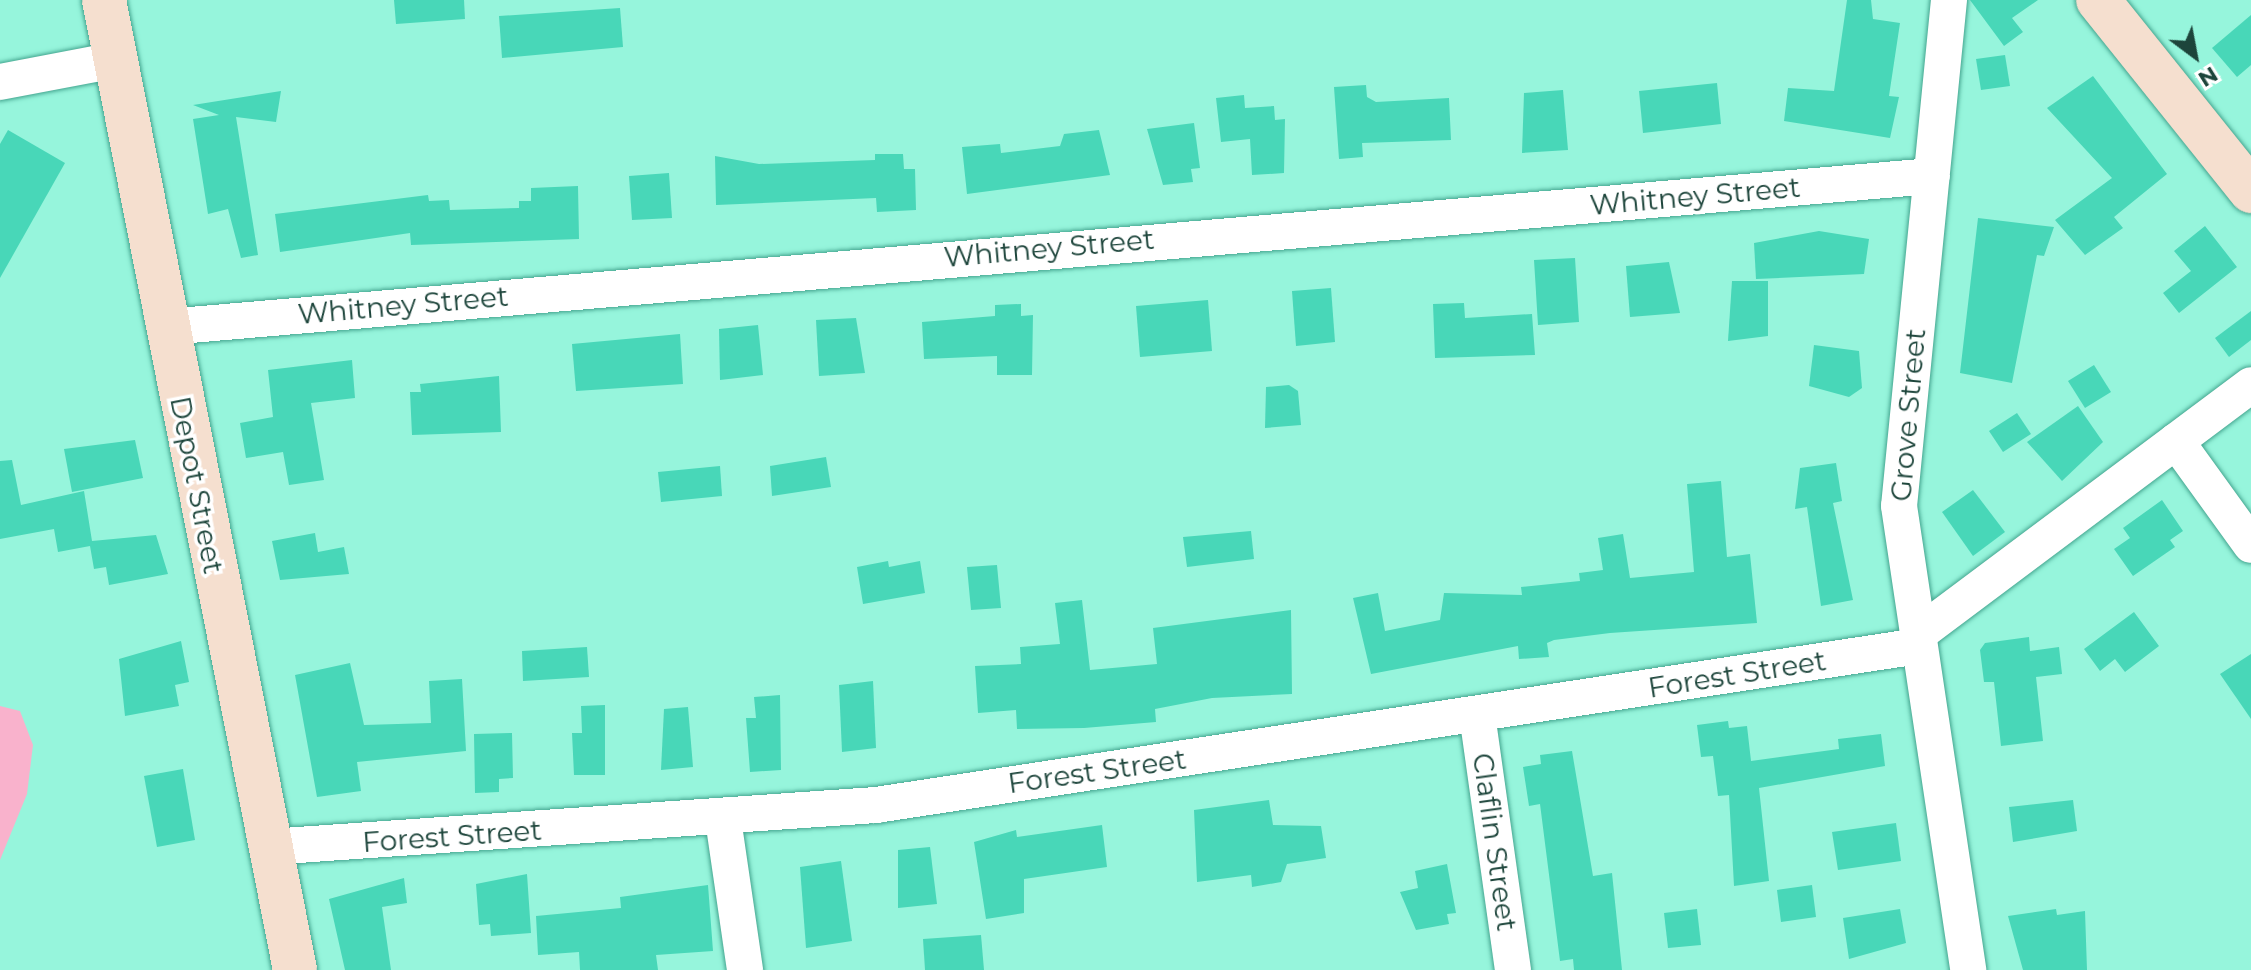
<!DOCTYPE html>
<html>
<head>
<meta charset="utf-8">
<style>
  body { margin:0 }
  #map { position:relative; width:2251px; height:970px; overflow:hidden; background:#96f5dc; font-family:Montserrat,sans-serif }
  div>[style] { position:absolute }
  .green>* { inset:0; background:#f9b2cc }
  .building>* { inset:0; background:#48d7b8 }
  .roads { filter:drop-shadow(0 0 2px #44a58f) drop-shadow(0 0 2px #44a58f) }
  .minor>* { height:36px; margin:-18px; padding:0 18px; transform-origin:18px; border-radius:18px; background:#fff }
  .secondary>* { height:44px; margin:-22px; padding:0 22px; transform-origin:22px; border-radius:22px; background:#f5dfcf }
  span { translate:-50% -50%; white-space:nowrap; text-align:center; line-height:1.15; -webkit-text-stroke:7px #fff; paint-order:stroke }
  .street-label { font-size:28px; color:#1d453b }
  .north { position:absolute; left:2155px; top:16px; width:80px; height:80px; -webkit-text-stroke:6px #fff; paint-order:stroke; rotate:148deg; font-size:22px; font-weight:700; line-height:32px; text-align:center; color:#1d453b }
  .north::after { content:''; display:block; margin:auto; width:28px; height:36px; background:#1d453b; clip-path:polygon(50% 0,100% 100%,50% 72%,0 100%) }
</style>
</head>
<body>
<div id="map">
  <div class="green">
    <i style="clip-path:polygon(0 706px,20px 711px,33px 745px,27px 794px,0 860px)"></i>
  </div>
  <div class="building">
    <i style="clip-path:polygon(394px 0,464px 0,465px 19px,396px 24px)"></i>
    <i style="clip-path:polygon(1847px 0,1871px 0,1873px 19px,1900px 23px,1889px 96px,1899px 97px,1890px 138px,1784px 121px,1788px 88px,1834px 91px)"></i>
    <i style="clip-path:polygon(1970px 0,2038px 0,2012px 18px,2023px 32px,2004px 46px)"></i>
    <i style="clip-path:polygon(620px 8px,623px 47px,502px 58px,499px 16px)"></i>
    <i style="clip-path:polygon(2251px 15px,2251px 65px,2237px 77px,2212px 48px)"></i>
    <i style="clip-path:polygon(2005px 55px,2010px 86px,1981px 90px,1976px 59px)"></i>
    <i style="clip-path:polygon(2093px 76px,2167px 174px,2114px 217px,2123px 228px,2085px 255px,2055px 220px,2112px 178px,2047px 108px)"></i>
    <i style="clip-path:polygon(1717px 83px,1721px 124px,1643px 133px,1639px 91px)"></i>
    <i style="clip-path:polygon(1366px 85px,1367px 97px,1376px 102px,1449px 98px,1451px 140px,1362px 143px,1363px 157px,1339px 159px,1334px 87px)"></i>
    <i style="clip-path:polygon(1563px 90px,1568px 150px,1522px 153px,1524px 93px)"></i>
    <i style="clip-path:polygon(281px 91px,276px 122px,236px 117px,258px 255px,241px 258px,228px 209px,208px 214px,193px 119px,219px 115px,193px 105px)"></i>
    <i style="clip-path:polygon(1244px 95px,1245px 108px,1274px 106px,1275px 120px,1285px 119px,1284px 173px,1252px 175px,1250px 139px,1221px 142px,1216px 98px)"></i>
    <i style="clip-path:polygon(1194px 123px,1200px 168px,1191px 169px,1193px 182px,1163px 185px,1147px 129px)"></i>
    <i style="clip-path:polygon(8px 130px,65px 163px,0 278px,0 144px)"></i>
    <i style="clip-path:polygon(1099px 130px,1110px 175px,967px 194px,962px 147px,1000px 144px,1001px 153px,1060px 146px,1064px 134px)"></i>
    <i style="clip-path:polygon(875px 154px,903px 154px,904px 169px,915px 169px,916px 210px,877px 212px,876px 198px,716px 205px,715px 156px,759px 164px,875px 160px)"></i>
    <i style="clip-path:polygon(669px 173px,672px 218px,632px 220px,629px 176px)"></i>
    <i style="clip-path:polygon(578px 186px,579px 239px,411px 245px,410px 233px,280px 252px,275px 214px,428px 195px,429px 201px,449px 200px,450px 210px,519px 208px,519px 201px,531px 201px,531px 188px)"></i>
    <i style="clip-path:polygon(1978px 218px,2054px 227px,2044px 256px,2037px 255px,2012px 383px,1960px 373px)"></i>
    <i style="clip-path:polygon(2205px 226px,2237px 267px,2179px 313px,2163px 293px,2191px 271px,2174px 251px)"></i>
    <i style="clip-path:polygon(1819px 231px,1869px 239px,1864px 274px,1756px 279px,1754px 243px)"></i>
    <i style="clip-path:polygon(1575px 258px,1579px 322px,1538px 325px,1534px 260px)"></i>
    <i style="clip-path:polygon(1669px 262px,1680px 313px,1630px 317px,1626px 266px)"></i>
    <i style="clip-path:polygon(1732px 281px,1768px 281px,1768px 336px,1728px 341px)"></i>
    <i style="clip-path:polygon(1331px 288px,1335px 342px,1296px 346px,1292px 291px)"></i>
    <i style="clip-path:polygon(1208px 300px,1212px 351px,1140px 357px,1136px 306px)"></i>
    <i style="clip-path:polygon(1464px 303px,1465px 318px,1532px 314px,1535px 355px,1435px 358px,1433px 304px)"></i>
    <i style="clip-path:polygon(1021px 304px,1021px 316px,1033px 315px,1032px 375px,997px 375px,997px 356px,924px 359px,922px 322px,995px 316px,995px 305px)"></i>
    <i style="clip-path:polygon(2251px 311px,2251px 340px,2229px 357px,2215px 338px)"></i>
    <i style="clip-path:polygon(856px 318px,865px 373px,819px 376px,816px 320px)"></i>
    <i style="clip-path:polygon(758px 325px,763px 375px,720px 380px,719px 329px)"></i>
    <i style="clip-path:polygon(680px 334px,683px 384px,576px 391px,572px 344px)"></i>
    <i style="clip-path:polygon(1814px 345px,1859px 351px,1862px 388px,1849px 397px,1809px 386px)"></i>
    <i style="clip-path:polygon(352px 360px,355px 398px,311px 403px,324px 480px,289px 485px,283px 452px,246px 458px,240px 423px,273px 417px,268px 370px)"></i>
    <i style="clip-path:polygon(2094px 365px,2111px 392px,2085px 408px,2068px 381px)"></i>
    <i style="clip-path:polygon(499px 376px,501px 432px,412px 435px,410px 392px,421px 392px,420px 384px)"></i>
    <i style="clip-path:polygon(1289px 385px,1298px 391px,1301px 425px,1265px 428px,1266px 387px)"></i>
    <i style="clip-path:polygon(2078px 406px,2103px 442px,2062px 481px,2027px 442px)"></i>
    <i style="clip-path:polygon(2017px 413px,2031px 434px,2003px 452px,1989px 431px)"></i>
    <i style="clip-path:polygon(135px 440px,143px 478px,72px 492px,64px 449px)"></i>
    <i style="clip-path:polygon(826px 457px,831px 487px,772px 496px,770px 466px)"></i>
    <i style="clip-path:polygon(12px 460px,21px 505px,84px 491px,92px 541px,156px 535px,168px 574px,109px 585px,106px 567px,94px 569px,90px 546px,58px 552px,54px 529px,0 539px,0 461px)"></i>
    <i style="clip-path:polygon(1836px 463px,1842px 501px,1833px 503px,1853px 600px,1821px 606px,1807px 507px,1795px 509px,1800px 468px)"></i>
    <i style="clip-path:polygon(720px 466px,722px 496px,661px 502px,658px 472px)"></i>
    <i style="clip-path:polygon(1721px 481px,1727px 557px,1750px 554px,1757px 623px,1610px 633px,1554px 640px,1547px 643px,1549px 657px,1519px 659px,1518px 646px,1371px 674px,1353px 598px,1378px 593px,1385px 631px,1440px 620px,1444px 593px,1522px 595px,1521px 587px,1580px 581px,1579px 573px,1603px 570px,1598px 538px,1623px 534px,1630px 578px,1694px 572px,1687px 484px)"></i>
    <i style="clip-path:polygon(1973px 490px,2005px 532px,1973px 556px,1942px 512px)"></i>
    <i style="clip-path:polygon(2162px 500px,2183px 531px,2170px 540px,2175px 547px,2133px 576px,2114px 549px,2130px 538px,2123px 528px)"></i>
    <i style="clip-path:polygon(1251px 531px,1254px 559px,1187px 567px,1183px 537px)"></i>
    <i style="clip-path:polygon(315px 533px,318px 552px,344px 547px,349px 574px,280px 580px,272px 541px)"></i>
    <i style="clip-path:polygon(888px 561px,889px 567px,920px 561px,925px 593px,863px 604px,857px 567px)"></i>
    <i style="clip-path:polygon(997px 565px,1001px 608px,971px 610px,967px 567px)"></i>
    <i style="clip-path:polygon(1082px 600px,1090px 670px,1157px 664px,1153px 628px,1291px 610px,1292px 694px,1212px 698px,1155px 709px,1156px 722px,1084px 728px,1017px 729px,1016px 710px,978px 713px,975px 666px,1021px 664px,1020px 647px,1060px 644px,1055px 603px)"></i>
    <i style="clip-path:polygon(2134px 612px,2159px 646px,2125px 672px,2115px 659px,2100px 671px,2084px 649px)"></i>
    <i style="clip-path:polygon(2029px 637px,2030px 651px,2059px 647px,2062px 674px,2036px 677px,2043px 741px,2001px 746px,1994px 682px,1984px 682px,1980px 650px,1985px 643px)"></i>
    <i style="clip-path:polygon(181px 641px,189px 682px,175px 685px,179px 706px,125px 716px,119px 659px)"></i>
    <i style="clip-path:polygon(587px 647px,589px 677px,523px 681px,522px 651px)"></i>
    <i style="clip-path:polygon(2251px 654px,2251px 719px,2220px 674px)"></i>
    <i style="clip-path:polygon(350px 663px,364px 725px,431px 723px,429px 681px,462px 679px,466px 751px,357px 762px,361px 791px,317px 797px,295px 675px)"></i>
    <i style="clip-path:polygon(873px 681px,876px 748px,842px 752px,839px 685px)"></i>
    <i style="clip-path:polygon(780px 695px,781px 770px,750px 772px,746px 718px,756px 718px,754px 697px)"></i>
    <i style="clip-path:polygon(605px 705px,605px 775px,574px 775px,572px 733px,582px 733px,581px 706px)"></i>
    <i style="clip-path:polygon(688px 707px,693px 767px,661px 770px,664px 709px)"></i>
    <i style="clip-path:polygon(1728px 721px,1729px 728px,1747px 726px,1751px 761px,1839px 749px,1838px 739px,1881px 734px,1885px 766px,1759px 788px,1769px 881px,1734px 886px,1729px 795px,1718px 796px,1713px 756px,1701px 757px,1697px 725px)"></i>
    <i style="clip-path:polygon(512px 733px,513px 778px,499px 779px,499px 792px,475px 793px,474px 734px)"></i>
    <i style="clip-path:polygon(1572px 751px,1593px 876px,1612px 873px,1622px 970px,1574px 970px,1573px 959px,1560px 961px,1540px 804px,1529px 806px,1523px 767px,1541px 764px,1540px 755px)"></i>
    <i style="clip-path:polygon(183px 769px,195px 840px,157px 847px,144px 776px)"></i>
    <i style="clip-path:polygon(1269px 800px,1273px 825px,1321px 826px,1326px 858px,1287px 864px,1281px 882px,1252px 887px,1251px 875px,1197px 882px,1194px 810px)"></i>
    <i style="clip-path:polygon(2073px 800px,2077px 831px,2013px 842px,2009px 807px)"></i>
    <i style="clip-path:polygon(1896px 823px,1901px 861px,1838px 870px,1832px 832px)"></i>
    <i style="clip-path:polygon(1102px 825px,1107px 867px,1024px 879px,1024px 913px,986px 919px,974px 842px,1016px 830px,1017px 837px)"></i>
    <i style="clip-path:polygon(930px 847px,937px 904px,898px 908px,898px 850px)"></i>
    <i style="clip-path:polygon(841px 861px,852px 941px,806px 948px,800px 867px)"></i>
    <i style="clip-path:polygon(1447px 864px,1456px 913px,1447px 914px,1449px 924px,1416px 930px,1400px 892px,1418px 888px,1415px 871px)"></i>
    <i style="clip-path:polygon(527px 874px,531px 933px,491px 936px,490px 924px,479px 925px,476px 884px)"></i>
    <i style="clip-path:polygon(404px 878px,407px 903px,382px 907px,391px 970px,345px 970px,329px 899px)"></i>
    <i style="clip-path:polygon(708px 885px,713px 951px,656px 955px,658px 970px,580px 970px,579px 952px,538px 955px,536px 916px,621px 908px,620px 897px)"></i>
    <i style="clip-path:polygon(1812px 885px,1816px 917px,1781px 922px,1777px 890px)"></i>
    <i style="clip-path:polygon(1697px 909px,1701px 945px,1668px 948px,1664px 913px)"></i>
    <i style="clip-path:polygon(1900px 909px,1906px 943px,1849px 959px,1843px 918px)"></i>
    <i style="clip-path:polygon(2056px 909px,2057px 915px,2085px 911px,2087px 970px,2023px 970px,2008px 916px)"></i>
    <i style="clip-path:polygon(981px 935px,984px 970px,925px 970px,923px 939px)"></i>
  </div>
  <div class="roads">
    <div class="minor">
      <i style="left:1949px;top:0;width:508px;rotate:95.64deg"></i>
      <i style="left:1899px;top:506px;width:469px;rotate:81.5deg"></i>
      <i style="left:0;top:82px;width:117px;rotate:-10.8deg"></i>
      <i style="left:167px;top:327px;width:1771px;rotate:-4.89deg"></i>
      <i style="left:2176px;top:441px;width:128px;rotate:54.2deg"></i>
      <i style="left:1917px;top:635px;width:417px;rotate:-36.8deg"></i>
      <i style="left:1477px;top:714px;width:259px;rotate:82deg"></i>
      <i style="left:723px;top:819px;width:153px;rotate:81.7deg"></i>
      <i style="left:269px;top:847px;width:608px;rotate:-3.96deg"></i>
      <i style="left:876px;top:805px;width:1055px;rotate:-8.67deg"></i>
    </div>
    <div class="secondary">
      <i style="left:104px;top:0;width:989px;rotate:78.86deg"></i>
      <i style="left:2098px;top:0;width:245px;rotate:51.3deg"></i>
    </div>
  </div>
  <div class="street-label">
    <span style="left:1695px;top:196px;rotate:-5deg">Whitney Street</span>
    <span style="left:1049px;top:248px;rotate:-5deg">Whitney Street</span>
    <span style="left:403px;top:305px;rotate:-5deg">Whitney Street</span>
    <span style="left:1908px;top:415px;rotate:-85deg">Grove Street</span>
    <span style="left:197px;top:485px;rotate:79deg">Depot Street</span>
    <span style="left:1737px;top:674px;rotate:-9deg">Forest Street</span>
    <span style="left:1097px;top:771px;rotate:-8deg">Forest Street</span>
    <span style="left:452px;top:836px;rotate:-4deg">Forest Street</span>
    <span style="left:1495px;top:842px;rotate:82deg">Claflin Street</span>
  </div>
  <div class="north">N</div>
</div>
</body>
</html>
